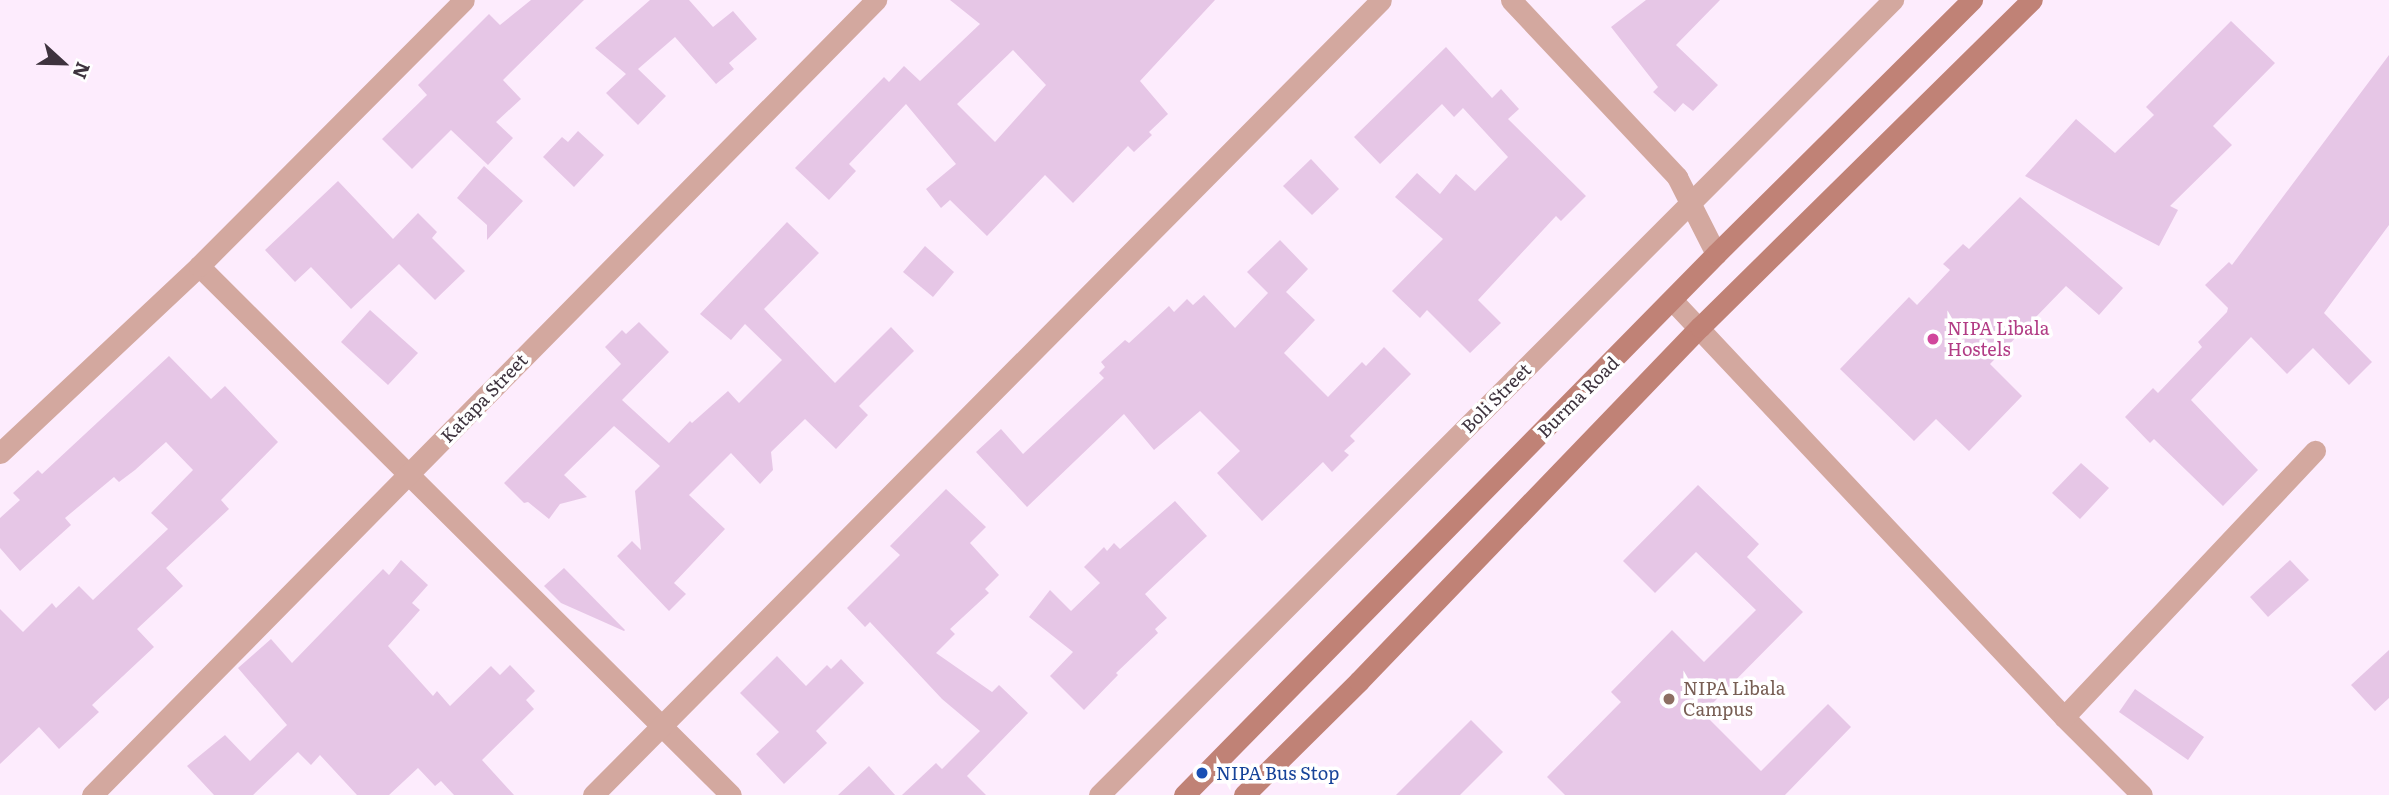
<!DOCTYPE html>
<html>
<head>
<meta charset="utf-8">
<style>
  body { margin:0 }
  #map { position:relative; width:2389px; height:795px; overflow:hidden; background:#fdecfd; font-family:Literata,serif }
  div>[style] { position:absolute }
  .building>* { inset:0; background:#e6c6e6 }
  .street>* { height:21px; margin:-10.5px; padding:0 10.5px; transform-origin:10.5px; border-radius:10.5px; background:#d3a89f }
  .secondary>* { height:21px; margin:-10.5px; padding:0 10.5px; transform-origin:10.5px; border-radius:10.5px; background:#c08276 }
  .dots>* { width:19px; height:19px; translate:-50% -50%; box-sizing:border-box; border:4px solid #fff; border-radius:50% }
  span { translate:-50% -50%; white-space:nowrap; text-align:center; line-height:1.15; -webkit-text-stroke:7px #fff; paint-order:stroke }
  .hotel-label { font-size:18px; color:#b23c85 }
  .left { translate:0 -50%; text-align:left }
  .street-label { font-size:18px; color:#3e333e }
  .education-label { font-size:18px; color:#785e54 }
  .transit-label { font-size:18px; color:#164399 }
  .north { position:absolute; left:28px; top:28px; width:70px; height:70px; -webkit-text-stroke:5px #fff; paint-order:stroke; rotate:112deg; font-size:19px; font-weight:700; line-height:28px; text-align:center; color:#3e333e }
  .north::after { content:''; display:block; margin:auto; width:24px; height:32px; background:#3e333e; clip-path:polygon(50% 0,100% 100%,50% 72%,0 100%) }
</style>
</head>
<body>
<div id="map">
  <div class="building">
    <i style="clip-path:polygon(531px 0,584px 0,503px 80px,521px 99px,496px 122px,513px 138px,488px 165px,451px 130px,412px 169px,382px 139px,427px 95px,418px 85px,489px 14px,500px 25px)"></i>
    <i style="clip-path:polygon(650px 0,689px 0,713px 27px,733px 11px,757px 39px,729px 63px,734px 69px,716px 84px,675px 37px,638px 69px,666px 96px,638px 125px,606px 93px,626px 74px,595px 48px)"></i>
    <i style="clip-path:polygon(evenodd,950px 0,1215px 0,1140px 81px,1168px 114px,1149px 132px,1152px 135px,1134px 152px,1128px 146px,1073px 203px,1045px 175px,987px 236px,950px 200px,941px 208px,926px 189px,956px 164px,906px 104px,849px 164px,856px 171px,829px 200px,795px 168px,884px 77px,889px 82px,904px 66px,920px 81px,980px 24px,950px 0,1013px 50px,1046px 85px,995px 142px,957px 104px,1013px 50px)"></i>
    <i style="clip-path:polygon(1646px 0,1720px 0,1676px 45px,1718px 85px,1693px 111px,1683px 103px,1675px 112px,1653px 92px,1658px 87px,1611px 27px)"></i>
    <i style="clip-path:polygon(2231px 21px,2275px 63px,2213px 126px,2232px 145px,2170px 206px,2178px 210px,2159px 246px,2025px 176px,2076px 119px,2115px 153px,2154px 115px,2146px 107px)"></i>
    <i style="clip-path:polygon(1446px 47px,1492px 98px,1501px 89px,1519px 109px,1508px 119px,1586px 196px,1561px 221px,1556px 216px,1478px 300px,1501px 323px,1470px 353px,1427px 310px,1420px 318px,1392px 291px,1443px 239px,1395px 197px,1417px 173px,1440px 194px,1456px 174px,1475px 191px,1508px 157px,1463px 108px,1454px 117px,1442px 104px,1380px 164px,1354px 137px)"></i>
    <i style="clip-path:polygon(2389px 55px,2389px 225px,2324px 313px,2372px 362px,2349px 385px,2313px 348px,2287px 374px,2251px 337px,2191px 400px,2258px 470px,2223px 506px,2154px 439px,2150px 443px,2125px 417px,2153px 388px,2158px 393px,2202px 347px,2198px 342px,2227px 312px,2228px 308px,2205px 285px,2229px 262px,2232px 265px)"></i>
    <i style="clip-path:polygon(578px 131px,604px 155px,574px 187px,543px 157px,562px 137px,568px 142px)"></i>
    <i style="clip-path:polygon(1311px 159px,1339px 189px,1312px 215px,1283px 186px)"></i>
    <i style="clip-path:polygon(484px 166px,523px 201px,487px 240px,487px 225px,457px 198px)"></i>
    <i style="clip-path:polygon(338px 181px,393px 239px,418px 213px,437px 232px,432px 238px,465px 271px,435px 300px,399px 264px,351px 309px,311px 267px,295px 282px,265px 250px)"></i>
    <i style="clip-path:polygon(2020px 197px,2123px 288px,2099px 315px,2066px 286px,1990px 364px,2022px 396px,1969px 451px,1936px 419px,1914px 441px,1840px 369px,1909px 297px,1917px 305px,1950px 270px,1943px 264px,1963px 244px,1969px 249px)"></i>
    <i style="clip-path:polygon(787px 222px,819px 253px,764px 309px,835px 383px,891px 327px,914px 351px,859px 406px,868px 415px,836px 449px,805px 419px,771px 452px,773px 470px,760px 484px,731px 453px,689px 495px,725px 529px,674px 583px,686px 594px,669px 611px,617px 556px,632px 541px,641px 550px,635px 491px,660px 466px,614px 426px,564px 475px,587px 497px,560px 504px,549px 519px,528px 502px,524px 503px,504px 483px,621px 364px,605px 347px,622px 330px,626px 334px,639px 322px,669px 352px,622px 400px,669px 443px,690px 421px,692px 423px,728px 391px,739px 403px,782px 360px,745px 324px,731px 340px,700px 314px)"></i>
    <i style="clip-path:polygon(1280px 240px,1308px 269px,1286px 292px,1315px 320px,1284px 353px,1328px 397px,1362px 362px,1366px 366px,1384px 347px,1411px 374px,1350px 436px,1355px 441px,1344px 451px,1349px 455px,1332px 472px,1323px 462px,1262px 521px,1217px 473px,1240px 451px,1200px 411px,1154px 450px,1124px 414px,1027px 507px,976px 452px,1001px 429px,1023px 454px,1104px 378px,1099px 373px,1105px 367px,1101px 362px,1125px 340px,1129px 343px,1169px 306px,1174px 312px,1187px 299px,1193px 305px,1204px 295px,1235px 328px,1268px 293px,1247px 272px)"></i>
    <i style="clip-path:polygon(925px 246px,954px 272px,933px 297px,903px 272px)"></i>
    <i style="clip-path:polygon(370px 310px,418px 353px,388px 385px,341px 342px)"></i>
    <i style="clip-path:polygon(169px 356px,211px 399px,225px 386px,278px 442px,221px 500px,229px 509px,166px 568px,183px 586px,137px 629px,154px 647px,92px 705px,99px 712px,59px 749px,39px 727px,0 764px,0 609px,23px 632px,52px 603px,56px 608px,79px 586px,93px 600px,168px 529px,151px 513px,193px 470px,166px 442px,135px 470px,119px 482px,114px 477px,65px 518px,71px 525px,20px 571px,0 548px,0 518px,20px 500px,13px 493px,38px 470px,42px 474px)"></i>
    <i style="clip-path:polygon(2081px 463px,2109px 488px,2080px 519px,2052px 493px)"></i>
    <i style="clip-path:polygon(1698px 485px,1759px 544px,1747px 557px,1803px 612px,1703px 713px,1761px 771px,1828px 704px,1851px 727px,1785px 795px,1565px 795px,1547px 777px,1621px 702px,1611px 692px,1672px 630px,1704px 662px,1756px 610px,1696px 552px,1655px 593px,1623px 561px)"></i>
    <i style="clip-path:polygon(946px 489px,986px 527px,970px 543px,999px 575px,985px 589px,989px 593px,950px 629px,955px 634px,936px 653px,992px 692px,999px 685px,1028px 713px,967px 776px,986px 795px,902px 795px,936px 763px,942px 769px,980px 731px,942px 699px,870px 622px,865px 627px,847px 608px,900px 555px,890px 546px)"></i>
    <i style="clip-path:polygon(1175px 501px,1207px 536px,1145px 594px,1167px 618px,1155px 629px,1158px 633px,1116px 673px,1118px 675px,1084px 710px,1050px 676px,1073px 652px,1029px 617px,1050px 590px,1071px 611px,1100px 583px,1084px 567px,1104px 547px,1107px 551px,1114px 543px,1120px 549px)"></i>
    <i style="clip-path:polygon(401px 560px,428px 585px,412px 603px,420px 610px,388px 646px,433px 696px,437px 691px,450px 706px,491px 666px,500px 675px,510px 665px,535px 691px,526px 700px,534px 709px,482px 760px,514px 795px,454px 795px,441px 781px,435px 786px,418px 768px,389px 795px,357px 795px,320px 755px,311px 765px,298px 752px,253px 795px,214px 795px,187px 766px,225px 735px,250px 761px,287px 725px,238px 668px,271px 639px,292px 663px,383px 569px,389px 575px)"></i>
    <i style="clip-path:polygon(2290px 560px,2309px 580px,2268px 617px,2250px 597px)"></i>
    <i style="clip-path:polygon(564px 568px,625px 630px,624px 631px,561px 603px,544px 586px)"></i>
    <i style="clip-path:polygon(2389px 650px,2389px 698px,2375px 711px,2351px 685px)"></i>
    <i style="clip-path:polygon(777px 656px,806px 686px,827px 665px,831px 669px,841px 659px,864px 683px,816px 731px,827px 743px,784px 784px,756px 754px,779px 732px,740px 693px)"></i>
    <i style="clip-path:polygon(2135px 689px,2204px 737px,2188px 760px,2119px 712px)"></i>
    <i style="clip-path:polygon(1471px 720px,1503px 752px,1460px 795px,1396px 795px)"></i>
    <i style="clip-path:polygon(869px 766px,895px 795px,838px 795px)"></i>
  </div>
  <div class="street">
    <i style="left:1511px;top:0;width:243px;rotate:46.8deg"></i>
    <i style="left:1677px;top:177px;width:86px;rotate:63.1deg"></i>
    <i style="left:199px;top:266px;width:750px;rotate:44.84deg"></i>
    <i style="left:1673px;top:301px;width:571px;rotate:46.77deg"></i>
    <i style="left:2064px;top:717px;width:110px;rotate:45deg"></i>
    <i style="left:0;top:453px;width:273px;rotate:-43.2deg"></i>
    <i style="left:199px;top:266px;width:375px;rotate:-45.1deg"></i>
    <i style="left:2064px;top:717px;width:366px;rotate:-46.7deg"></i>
    <i style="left:92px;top:795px;width:1117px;rotate:-45.4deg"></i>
    <i style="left:593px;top:795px;width:1119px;rotate:-45.25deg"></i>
    <i style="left:1099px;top:795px;width:1124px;rotate:-45.04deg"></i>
  </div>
  <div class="secondary">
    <i style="left:1184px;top:795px;width:759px;rotate:-45.48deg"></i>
    <i style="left:1716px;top:254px;width:361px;rotate:-44.8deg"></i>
    <i style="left:1244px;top:795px;width:162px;rotate:-44.7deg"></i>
    <i style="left:1359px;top:681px;width:492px;rotate:-46.1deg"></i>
    <i style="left:1700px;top:327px;width:466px;rotate:-44.6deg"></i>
  </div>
  <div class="dots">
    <i style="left:1933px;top:339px;background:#d1479c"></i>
    <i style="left:1669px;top:699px;background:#8d6e63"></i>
    <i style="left:1202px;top:773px;background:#1a4fb4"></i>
  </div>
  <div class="hotel-label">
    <span class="left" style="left:1947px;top:339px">NIPA Libala<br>Hostels</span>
  </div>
  <div class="street-label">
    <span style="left:1578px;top:397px;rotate:-45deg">Burma Road</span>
    <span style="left:484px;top:398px;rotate:-46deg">Katapa Street</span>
    <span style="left:1496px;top:398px;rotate:-45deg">Boli Street</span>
  </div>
  <div class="education-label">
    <span class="left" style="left:1683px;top:699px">NIPA Libala<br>Campus</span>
  </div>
  <div class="transit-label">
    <span class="left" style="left:1216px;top:773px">NIPA Bus Stop</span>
  </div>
  <div class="north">N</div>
</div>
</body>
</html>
